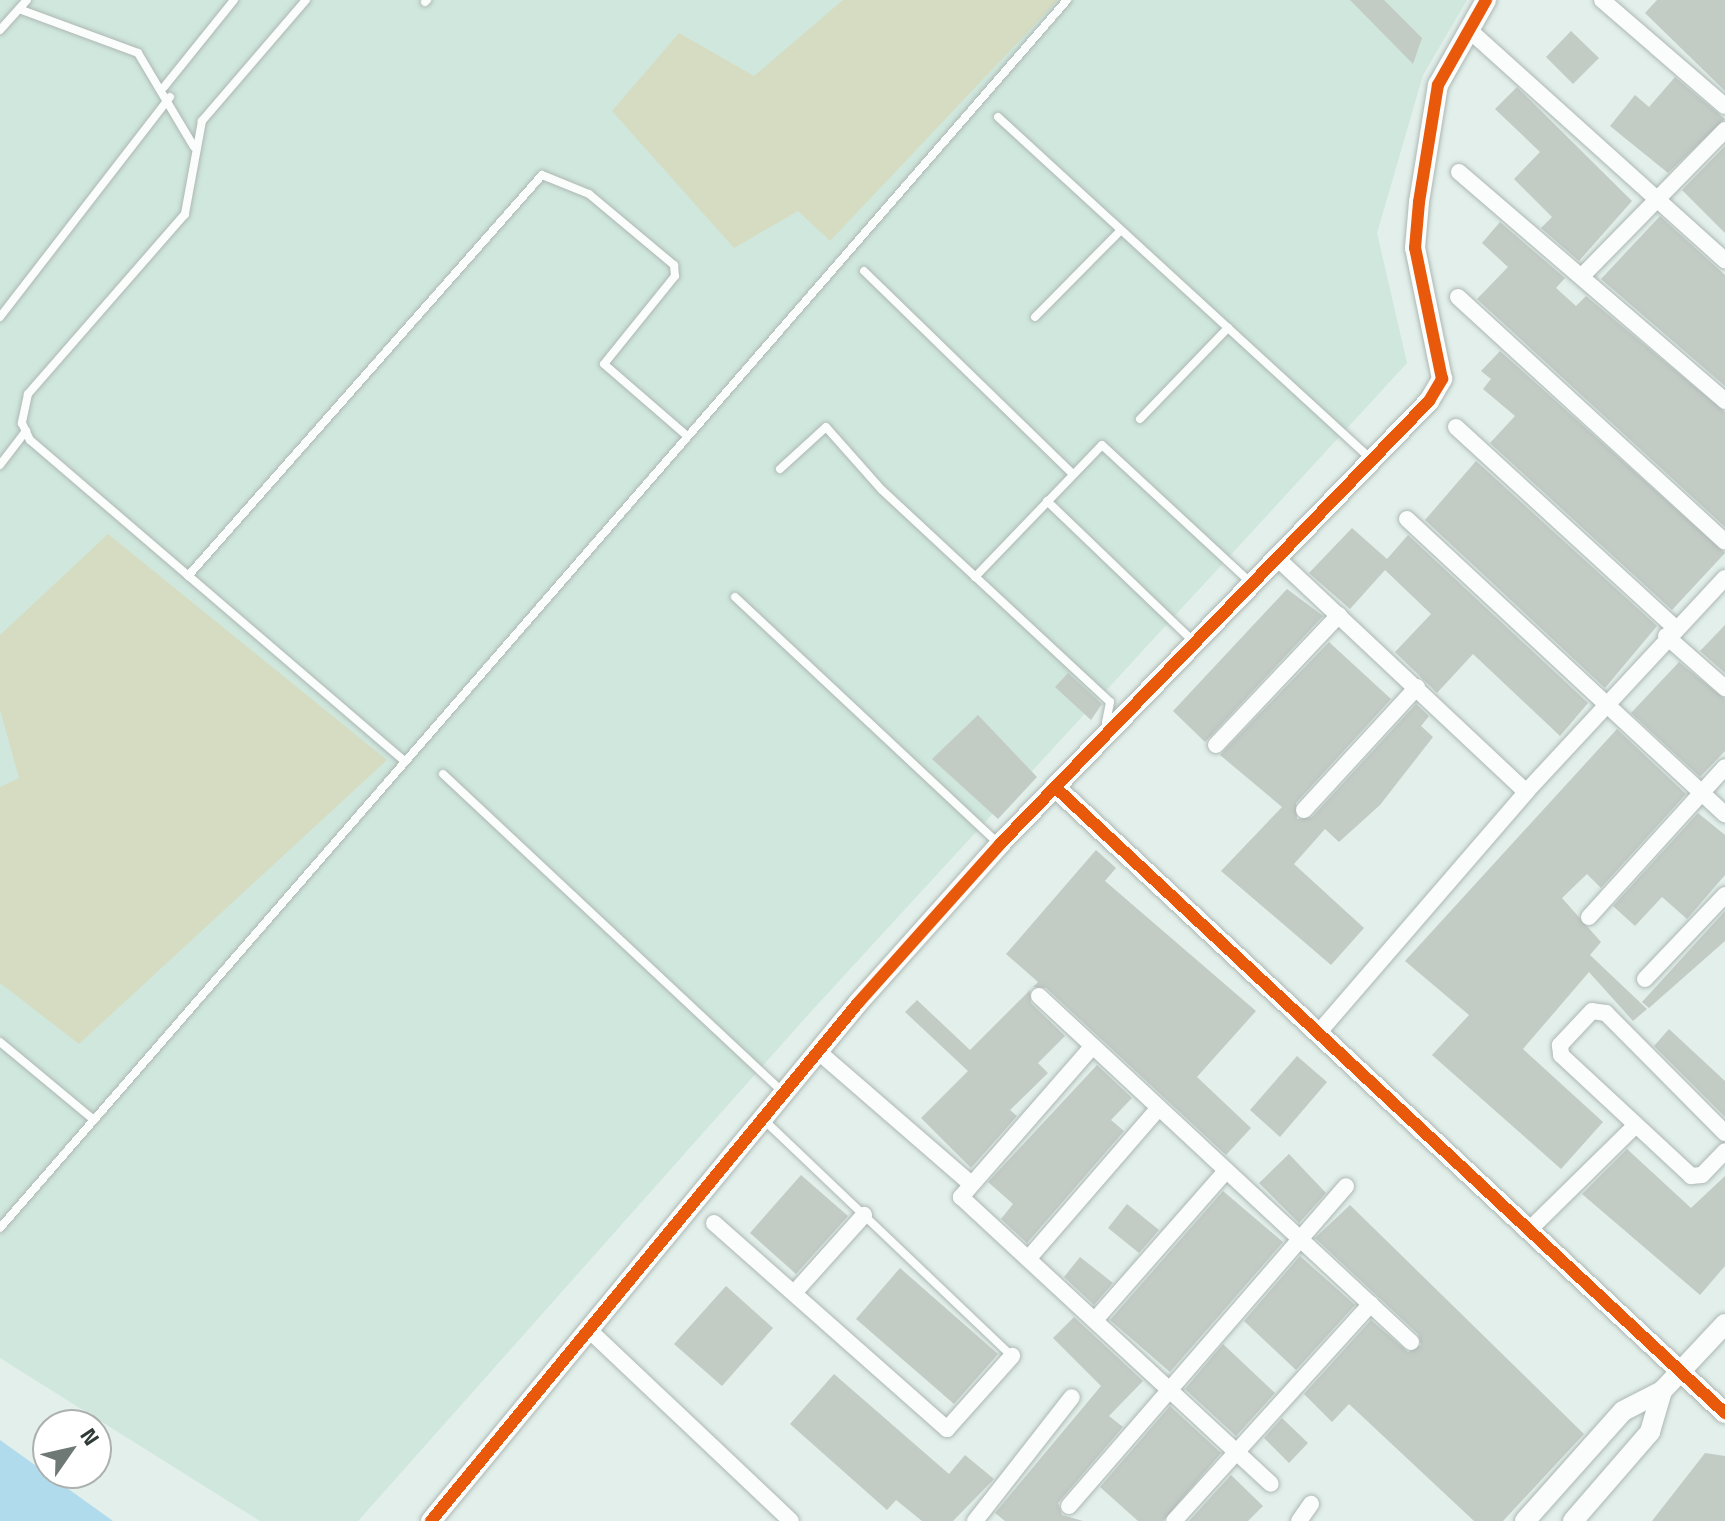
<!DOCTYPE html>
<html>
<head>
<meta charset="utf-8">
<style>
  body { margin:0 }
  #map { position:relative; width:1725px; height:1521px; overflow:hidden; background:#e2efea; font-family:"Titillium Web",sans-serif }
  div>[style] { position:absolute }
  .built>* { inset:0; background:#cfe7dd }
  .green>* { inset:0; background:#d6dcc2 }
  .water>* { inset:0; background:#b0dbed }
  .building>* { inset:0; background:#c3cbc5 }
  .roads { filter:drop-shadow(0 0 2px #adb7b3) drop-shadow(0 0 2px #adb7b3) }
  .service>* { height:8px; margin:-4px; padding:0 4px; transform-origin:4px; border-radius:4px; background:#fbfdfc }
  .minor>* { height:16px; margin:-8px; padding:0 8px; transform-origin:8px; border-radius:8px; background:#fbfdfc }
  .tertiary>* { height:20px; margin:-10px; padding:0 10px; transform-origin:10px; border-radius:10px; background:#fbfdfc }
  .cycleway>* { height:12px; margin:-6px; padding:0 6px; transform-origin:6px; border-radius:6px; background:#e8590c }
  span { translate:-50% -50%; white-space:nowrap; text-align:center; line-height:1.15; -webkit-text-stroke:7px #fff; paint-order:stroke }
  .north { position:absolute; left:32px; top:1409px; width:80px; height:80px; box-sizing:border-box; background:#fff; border:2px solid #acb0af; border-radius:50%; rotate:56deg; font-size:22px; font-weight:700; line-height:32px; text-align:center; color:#303a36 }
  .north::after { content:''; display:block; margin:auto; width:28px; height:36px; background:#6e7975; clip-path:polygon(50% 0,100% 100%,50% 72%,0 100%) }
</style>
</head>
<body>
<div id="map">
  <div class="built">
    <i style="clip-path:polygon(0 0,1467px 0,1423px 75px,1377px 233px,1407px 363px,806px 1017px,358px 1521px,260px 1521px,0 1358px)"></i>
  </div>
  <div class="green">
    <i style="clip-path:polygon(843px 0,1058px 0,830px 241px,798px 211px,734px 248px,612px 111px,679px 33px,754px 76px)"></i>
    <i style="clip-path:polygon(108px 534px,387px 760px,79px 1044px,0 983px,0 787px,19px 778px,0 710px,0 635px)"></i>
  </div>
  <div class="water">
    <i style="clip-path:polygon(0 1440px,113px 1521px,0 1521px)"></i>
  </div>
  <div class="building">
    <i style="clip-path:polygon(1350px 0,1384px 0,1422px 38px,1413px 64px)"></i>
    <i style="clip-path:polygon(1657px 0,1725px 0,1725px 91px,1645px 13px)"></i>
    <i style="clip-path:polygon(1571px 31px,1599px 58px,1573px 84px,1546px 57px)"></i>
    <i style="clip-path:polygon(1675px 77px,1725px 119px,1668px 173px,1610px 126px,1635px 95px,1649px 107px)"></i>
    <i style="clip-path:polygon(1517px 87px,1632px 201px,1579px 261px,1541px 228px,1552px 217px,1514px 179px,1540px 152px,1495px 109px)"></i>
    <i style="clip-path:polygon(1725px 146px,1725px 233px,1682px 190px)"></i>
    <i style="clip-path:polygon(1660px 216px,1725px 275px,1725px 386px,1601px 279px)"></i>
    <i style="clip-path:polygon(1500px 222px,1565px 278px,1556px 288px,1576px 306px,1586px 296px,1725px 412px,1725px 527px,1477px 299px,1508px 267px,1482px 243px)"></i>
    <i style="clip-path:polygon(1500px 351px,1725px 553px,1672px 610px,1490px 443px,1515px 416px,1483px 389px,1491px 379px,1481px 371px)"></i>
    <i style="clip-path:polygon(1476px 461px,1657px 626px,1605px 688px,1425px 520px)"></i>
    <i style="clip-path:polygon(1352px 528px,1387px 559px,1408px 535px,1588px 703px,1560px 736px,1473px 654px,1437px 693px,1428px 684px,1395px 652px,1431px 614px,1385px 570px,1350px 609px,1309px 573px)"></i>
    <i style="clip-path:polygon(1287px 589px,1323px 616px,1205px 742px,1173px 711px)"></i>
    <i style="clip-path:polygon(1725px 625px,1725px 673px,1700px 651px)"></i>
    <i style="clip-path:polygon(1329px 642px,1391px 699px,1296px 803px,1297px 819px,1312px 817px,1416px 704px,1429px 716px,1421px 726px,1433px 737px,1380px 805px,1339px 842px,1325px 829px,1294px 864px,1364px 928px,1331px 965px,1221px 871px,1282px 807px,1220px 755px)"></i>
    <i style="clip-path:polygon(1679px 662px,1725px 699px,1725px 751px,1700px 777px,1631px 713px)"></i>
    <i style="clip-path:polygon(1068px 673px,1102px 704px,1091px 720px,1055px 687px)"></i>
    <i style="clip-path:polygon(978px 715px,1037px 777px,998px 819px,932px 759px)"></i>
    <i style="clip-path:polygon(1617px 729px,1686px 794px,1601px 888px,1587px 874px,1562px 898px,1601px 942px,1590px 955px,1647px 1009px,1633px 1021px,1589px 972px,1523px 1049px,1603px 1122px,1561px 1169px,1432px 1055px,1469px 1015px,1405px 961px)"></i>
    <i style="clip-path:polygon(1698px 813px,1725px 835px,1725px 875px,1687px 919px,1662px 897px,1635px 926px,1613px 906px)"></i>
    <i style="clip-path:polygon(1096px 850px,1116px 868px,1105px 881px,1256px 1011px,1197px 1077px,1251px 1128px,1226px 1155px,1046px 988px,1033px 987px,1038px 982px,1006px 954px)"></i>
    <i style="clip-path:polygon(1725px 911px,1725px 941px,1649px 1008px,1642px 1002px)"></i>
    <i style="clip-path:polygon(1030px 990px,1031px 1003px,1065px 1036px,1038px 1063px,1048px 1073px,1010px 1110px,1017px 1116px,971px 1168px,921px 1118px,968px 1071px,905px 1012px,917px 1000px,970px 1050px)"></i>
    <i style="clip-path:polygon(1669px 1029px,1725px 1081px,1725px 1117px,1654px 1046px)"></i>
    <i style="clip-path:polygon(1297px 1056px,1327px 1082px,1280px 1137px,1250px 1110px)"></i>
    <i style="clip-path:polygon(1097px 1065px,1132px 1098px,1111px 1120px,1124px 1131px,1027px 1243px,1001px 1219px,1013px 1204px,988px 1182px)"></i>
    <i style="clip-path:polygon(1627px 1149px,1691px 1208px,1725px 1176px,1725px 1266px,1700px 1295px,1582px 1194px)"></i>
    <i style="clip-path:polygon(1289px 1154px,1326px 1193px,1299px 1223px,1259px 1183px)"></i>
    <i style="clip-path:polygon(801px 1175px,848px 1216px,796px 1274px,750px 1233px)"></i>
    <i style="clip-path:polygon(1223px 1191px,1283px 1242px,1170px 1372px,1110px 1320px)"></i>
    <i style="clip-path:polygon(1127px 1204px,1159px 1230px,1139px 1253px,1108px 1228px)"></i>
    <i style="clip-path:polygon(1350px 1205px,1584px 1434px,1503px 1521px,1474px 1521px,1349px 1404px,1332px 1422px,1304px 1394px,1371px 1320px,1408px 1352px,1421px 1345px,1418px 1334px,1315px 1238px)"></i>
    <i style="clip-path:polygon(1300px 1256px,1355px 1305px,1296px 1370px,1244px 1321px)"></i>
    <i style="clip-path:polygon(1080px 1257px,1113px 1283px,1094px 1305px,1064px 1277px)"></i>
    <i style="clip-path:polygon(900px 1268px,998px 1354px,954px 1404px,856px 1319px)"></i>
    <i style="clip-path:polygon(726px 1286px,773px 1328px,722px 1386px,674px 1344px)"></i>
    <i style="clip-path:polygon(1074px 1317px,1143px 1381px,1109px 1416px,1123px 1427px,1058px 1503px,1062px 1515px,1083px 1521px,1005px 1521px,995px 1513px,1101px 1386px,1053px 1338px)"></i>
    <i style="clip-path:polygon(1223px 1344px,1275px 1393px,1236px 1436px,1185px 1389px)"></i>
    <i style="clip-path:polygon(834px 1374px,949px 1474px,965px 1455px,994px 1479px,953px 1521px,922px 1521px,896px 1500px,887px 1510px,790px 1424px)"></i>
    <i style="clip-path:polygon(1170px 1406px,1221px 1453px,1163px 1521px,1138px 1521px,1100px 1487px)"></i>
    <i style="clip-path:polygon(1282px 1418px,1308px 1443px,1289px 1463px,1264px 1438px)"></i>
    <i style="clip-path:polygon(1705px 1453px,1725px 1456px,1725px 1521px,1652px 1521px)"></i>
    <i style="clip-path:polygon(1231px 1475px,1263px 1506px,1248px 1521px,1189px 1521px)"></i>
  </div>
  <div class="roads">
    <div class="service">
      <i style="left:306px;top:0;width:160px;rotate:130.7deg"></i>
      <i style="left:202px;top:121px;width:95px;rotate:100.4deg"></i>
      <i style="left:185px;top:214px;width:239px;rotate:131.1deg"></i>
      <i style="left:28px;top:394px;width:30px;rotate:102deg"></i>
      <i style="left:22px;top:423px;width:19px;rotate:65deg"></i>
      <i style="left:30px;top:440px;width:493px;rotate:40.6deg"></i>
      <i style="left:425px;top:2px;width:3px;rotate:-45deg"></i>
      <i style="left:19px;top:9px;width:127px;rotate:20.3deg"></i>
      <i style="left:138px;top:53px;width:109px;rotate:59.2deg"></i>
      <i style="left:0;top:30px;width:40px;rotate:-48deg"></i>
      <i style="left:164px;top:87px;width:112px;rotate:-51.2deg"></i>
      <i style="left:998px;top:117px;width:506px;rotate:42.52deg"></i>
      <i style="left:864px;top:271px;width:290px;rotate:44.2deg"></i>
      <i style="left:0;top:317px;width:278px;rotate:-52.3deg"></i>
      <i style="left:1035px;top:317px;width:122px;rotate:-45.3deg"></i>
      <i style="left:1140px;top:419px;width:127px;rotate:-46deg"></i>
      <i style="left:0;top:465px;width:43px;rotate:-52.6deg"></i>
      <i style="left:780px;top:469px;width:62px;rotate:-42.4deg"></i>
      <i style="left:826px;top:427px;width:84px;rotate:48.4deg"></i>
      <i style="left:882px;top:490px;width:311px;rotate:42.9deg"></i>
      <i style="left:1110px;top:702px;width:21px;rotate:101deg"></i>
      <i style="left:1047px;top:501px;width:202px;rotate:43.8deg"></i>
      <i style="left:188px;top:576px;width:535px;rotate:-48.56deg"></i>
      <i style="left:542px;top:175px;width:51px;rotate:22deg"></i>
      <i style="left:589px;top:194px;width:111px;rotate:39.9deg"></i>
      <i style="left:674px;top:265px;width:11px;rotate:85deg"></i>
      <i style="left:675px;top:276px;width:113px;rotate:128.9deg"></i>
      <i style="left:604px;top:364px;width:110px;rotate:40.9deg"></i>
      <i style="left:975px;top:577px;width:183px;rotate:-46.1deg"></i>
      <i style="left:1102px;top:445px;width:203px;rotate:42.8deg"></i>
      <i style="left:735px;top:597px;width:362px;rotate:43.1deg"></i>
      <i style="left:443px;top:774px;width:467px;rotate:43.1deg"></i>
      <i style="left:0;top:1042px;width:122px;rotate:39.7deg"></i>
      <i style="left:764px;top:1120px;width:342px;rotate:43.6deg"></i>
      <i style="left:0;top:1228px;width:1627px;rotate:-49.01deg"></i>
    </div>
    <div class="minor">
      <i style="left:1602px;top:0;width:162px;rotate:40.8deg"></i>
      <i style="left:1468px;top:29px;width:346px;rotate:42deg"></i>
      <i style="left:1459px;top:172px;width:351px;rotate:40.7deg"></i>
      <i style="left:1585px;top:273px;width:200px;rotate:-45.6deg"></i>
      <i style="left:1458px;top:297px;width:362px;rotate:42.5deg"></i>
      <i style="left:1456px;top:427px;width:297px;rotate:42.5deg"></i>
      <i style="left:1407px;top:519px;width:434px;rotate:42.9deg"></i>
      <i style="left:1277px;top:558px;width:342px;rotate:43.2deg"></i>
      <i style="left:1666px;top:636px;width:79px;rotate:41.4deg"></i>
      <i style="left:1216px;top:745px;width:179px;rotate:-46.6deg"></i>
      <i style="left:1304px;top:810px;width:167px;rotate:-47.4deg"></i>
      <i style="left:1589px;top:917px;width:202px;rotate:-47.8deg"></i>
      <i style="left:1645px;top:979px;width:116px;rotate:-46.4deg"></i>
      <i style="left:1039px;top:996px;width:508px;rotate:42.93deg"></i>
      <i style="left:1320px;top:1031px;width:316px;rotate:-49.2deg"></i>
      <i style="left:1526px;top:792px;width:292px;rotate:-47.1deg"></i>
      <i style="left:1091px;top:1048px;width:198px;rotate:131.1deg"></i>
      <i style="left:961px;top:1197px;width:422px;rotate:42.8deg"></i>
      <i style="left:821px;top:1054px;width:198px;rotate:40.9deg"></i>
      <i style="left:1725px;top:1133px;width:169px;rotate:-134.8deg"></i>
      <i style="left:1606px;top:1013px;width:14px;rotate:-172deg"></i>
      <i style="left:1592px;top:1011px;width:47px;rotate:133.3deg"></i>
      <i style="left:1560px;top:1045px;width:10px;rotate:84deg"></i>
      <i style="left:1561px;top:1055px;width:178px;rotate:42.9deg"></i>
      <i style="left:1691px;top:1176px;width:11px;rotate:-5deg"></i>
      <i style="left:1702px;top:1175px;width:33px;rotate:-46deg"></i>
      <i style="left:714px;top:1223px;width:311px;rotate:41.5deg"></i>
      <i style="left:947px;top:1429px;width:98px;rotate:-48.3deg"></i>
      <i style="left:1529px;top:1230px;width:150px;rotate:-44.5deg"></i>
      <i style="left:1028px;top:1259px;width:198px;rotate:-49.1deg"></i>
      <i style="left:794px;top:1293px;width:105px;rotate:-48.1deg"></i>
      <i style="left:1095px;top:1320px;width:198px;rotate:-48.7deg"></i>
      <i style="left:588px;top:1329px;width:279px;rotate:43.4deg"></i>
      <i style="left:1069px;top:1506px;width:423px;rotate:-49.1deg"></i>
      <i style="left:975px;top:1521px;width:157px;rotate:-52deg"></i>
      <i style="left:1174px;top:1521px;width:293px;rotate:-47.8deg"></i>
      <i style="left:1299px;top:1521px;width:21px;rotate:-55deg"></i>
    </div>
    <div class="tertiary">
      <i style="left:1055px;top:787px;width:917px;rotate:43.06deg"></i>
      <i style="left:431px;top:1521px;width:671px;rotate:-50.5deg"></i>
      <i style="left:858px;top:1003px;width:213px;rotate:-48.2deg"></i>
      <i style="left:1000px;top:844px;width:617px;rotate:-45.92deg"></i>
      <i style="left:1429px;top:401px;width:26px;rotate:-59deg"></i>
      <i style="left:1442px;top:379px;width:134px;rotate:-101.6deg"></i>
      <i style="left:1415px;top:248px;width:46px;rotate:-85deg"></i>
      <i style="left:1419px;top:202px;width:119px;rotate:-80.8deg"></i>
      <i style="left:1438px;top:85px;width:98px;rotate:-60.5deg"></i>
      <i style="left:1525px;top:1521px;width:147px;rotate:-48.3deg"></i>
      <i style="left:1623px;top:1411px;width:44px;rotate:-27.1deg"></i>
      <i style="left:1662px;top:1391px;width:92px;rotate:-46.8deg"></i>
      <i style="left:1573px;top:1521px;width:118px;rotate:-49.1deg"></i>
      <i style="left:1650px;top:1432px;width:43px;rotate:-73.7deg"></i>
    </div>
  </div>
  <div class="cycleway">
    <i style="left:1055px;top:787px;width:917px;rotate:43.06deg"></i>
    <i style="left:431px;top:1521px;width:671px;rotate:-50.5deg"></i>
    <i style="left:858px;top:1003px;width:213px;rotate:-48.2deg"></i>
    <i style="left:1000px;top:844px;width:617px;rotate:-45.92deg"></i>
    <i style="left:1429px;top:401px;width:26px;rotate:-59deg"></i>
    <i style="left:1442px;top:379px;width:134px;rotate:-101.6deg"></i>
    <i style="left:1415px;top:248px;width:46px;rotate:-85deg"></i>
    <i style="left:1419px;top:202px;width:119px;rotate:-80.8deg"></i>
    <i style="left:1438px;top:85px;width:98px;rotate:-60.5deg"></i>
  </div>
  <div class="north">N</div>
</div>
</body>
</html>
